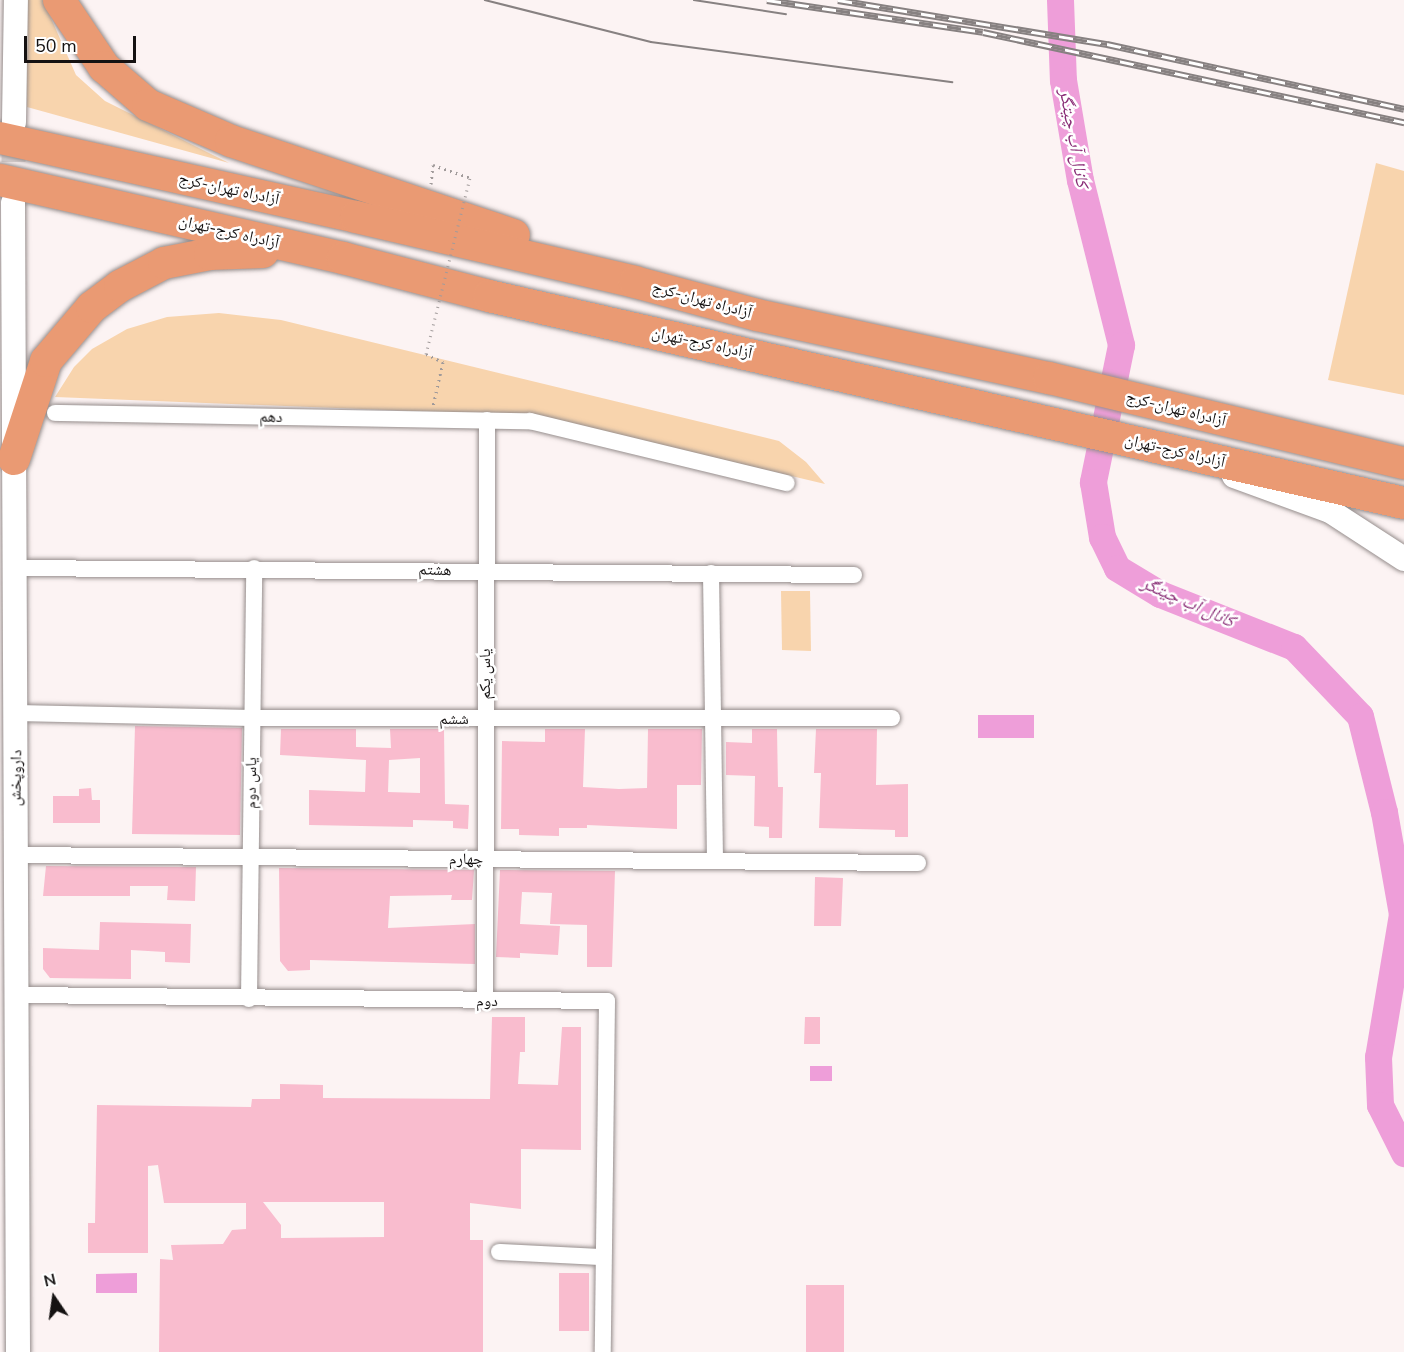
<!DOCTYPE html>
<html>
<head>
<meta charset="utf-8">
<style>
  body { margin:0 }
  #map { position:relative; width:1404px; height:1352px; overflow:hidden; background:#fcf3f3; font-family:"Nunito Sans","Noto Naskh Arabic",sans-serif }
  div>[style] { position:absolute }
  .green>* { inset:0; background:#f8d4ad }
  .water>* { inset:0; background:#ee9ed9 }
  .river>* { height:27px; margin:-13.5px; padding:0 13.5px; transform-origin:13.5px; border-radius:13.5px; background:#ee9ed9 }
  .building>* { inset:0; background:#f9bcce }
  .secondary-tunnel>* { height:24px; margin-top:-12px; transform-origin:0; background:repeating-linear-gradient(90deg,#d9d1d1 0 24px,transparent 0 36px) }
  .path>* { height:3px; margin-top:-1.5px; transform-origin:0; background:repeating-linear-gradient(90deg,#a09a9a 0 1.5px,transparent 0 6px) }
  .roads { filter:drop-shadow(0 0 2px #968e8d) drop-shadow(0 0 2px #968e8d) }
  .street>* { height:16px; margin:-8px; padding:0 8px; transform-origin:8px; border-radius:8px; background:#fff }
  .secondary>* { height:24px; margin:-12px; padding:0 12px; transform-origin:12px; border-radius:12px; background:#fff }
  .highway>* { height:32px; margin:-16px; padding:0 16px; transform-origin:16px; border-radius:16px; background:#ea9a73 }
  .tram>* { height:1.5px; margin:-0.75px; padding:0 0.75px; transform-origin:0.75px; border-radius:0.75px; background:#878181 }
  .rail>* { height:7px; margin-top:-3.5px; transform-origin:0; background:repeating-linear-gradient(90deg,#fff 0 14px,#878181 0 28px); box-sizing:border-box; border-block:2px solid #878181 }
  .path-bridge>* { height:3px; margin-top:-1.5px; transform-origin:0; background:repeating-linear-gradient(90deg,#a09a9a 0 1.5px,transparent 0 6px) }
  span { translate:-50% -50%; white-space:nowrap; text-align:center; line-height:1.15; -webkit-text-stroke:5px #fff; paint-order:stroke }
  .street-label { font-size:16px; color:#151212 }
  .water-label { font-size:18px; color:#892d76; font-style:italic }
  .north { position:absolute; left:24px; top:1268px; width:60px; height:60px; -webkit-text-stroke:4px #fff; paint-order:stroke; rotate:347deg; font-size:16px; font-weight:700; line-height:24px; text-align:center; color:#151212 }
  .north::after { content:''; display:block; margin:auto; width:21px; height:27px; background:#151212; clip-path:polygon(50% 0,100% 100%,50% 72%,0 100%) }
  .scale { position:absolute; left:24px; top:36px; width:112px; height:27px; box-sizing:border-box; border:3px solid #151212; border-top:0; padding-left:8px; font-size:18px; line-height:21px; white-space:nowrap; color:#151212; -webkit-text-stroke:4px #fff; paint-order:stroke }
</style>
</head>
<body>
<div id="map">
  <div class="green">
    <i style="clip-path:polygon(27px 0,43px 0,76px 75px,105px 101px,229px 163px,27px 107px)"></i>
    <i style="clip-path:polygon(1376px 163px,1404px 171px,1404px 395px,1328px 380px)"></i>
    <i style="clip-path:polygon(219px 313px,281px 320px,779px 441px,806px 462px,825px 484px,690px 452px,488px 414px,55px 397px,74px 367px,92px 349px,127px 329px,167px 317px)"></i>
    <i style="clip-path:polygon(781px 591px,810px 591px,811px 651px,782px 650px)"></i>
  </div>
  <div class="water">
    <i style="clip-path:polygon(978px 715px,1034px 715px,1034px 738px,978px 738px)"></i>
    <i style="clip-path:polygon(810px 1066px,832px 1066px,832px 1081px,810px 1081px)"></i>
    <i style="clip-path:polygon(137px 1273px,137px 1293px,96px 1293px,96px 1274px)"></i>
  </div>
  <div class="river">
    <i style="left:1060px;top:0;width:80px;rotate:87.9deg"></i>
    <i style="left:1063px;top:80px;width:101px;rotate:80.4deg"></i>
    <i style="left:1080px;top:180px;width:170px;rotate:76deg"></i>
    <i style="left:1121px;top:345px;width:140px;rotate:101.6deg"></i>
    <i style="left:1093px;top:482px;width:56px;rotate:80.7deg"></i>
    <i style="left:1102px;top:537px;width:34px;rotate:64deg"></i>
    <i style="left:1117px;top:568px;width:50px;rotate:31.2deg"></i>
    <i style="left:1160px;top:594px;width:144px;rotate:21.6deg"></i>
    <i style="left:1294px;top:647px;width:95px;rotate:46.3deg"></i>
    <i style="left:1360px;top:716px;width:99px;rotate:76deg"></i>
    <i style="left:1384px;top:812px;width:104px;rotate:80deg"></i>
    <i style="left:1402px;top:914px;width:145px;rotate:99.5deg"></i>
    <i style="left:1378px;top:1057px;width:48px;rotate:87.6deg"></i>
    <i style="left:1380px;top:1105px;width:54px;rotate:63.4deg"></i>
  </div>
  <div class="building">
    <i style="clip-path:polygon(135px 726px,242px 728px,240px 835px,132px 834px)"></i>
    <i style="clip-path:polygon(evenodd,281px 729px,356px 729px,356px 747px,391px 748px,390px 729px,444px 729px,445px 804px,469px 805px,468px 829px,453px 828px,453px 821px,413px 820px,413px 827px,309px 825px,309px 790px,365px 792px,366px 760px,280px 755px,281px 729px,420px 758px,420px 793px,388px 792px,389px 760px,420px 758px)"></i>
    <i style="clip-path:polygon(545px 729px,585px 729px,583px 787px,619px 789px,647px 788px,648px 729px,702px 729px,701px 785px,677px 785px,677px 829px,587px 825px,587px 828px,559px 828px,559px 836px,519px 835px,519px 829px,501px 829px,502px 741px,545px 742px)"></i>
    <i style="clip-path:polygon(752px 729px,777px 729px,778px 787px,783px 787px,782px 838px,769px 838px,769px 827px,754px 826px,755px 776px,726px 775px,726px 742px,752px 743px)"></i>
    <i style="clip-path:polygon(816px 729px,877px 729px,876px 785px,908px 784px,908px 837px,895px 837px,895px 830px,819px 828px,821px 773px,814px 773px)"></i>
    <i style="clip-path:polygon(91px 788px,92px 800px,100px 800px,100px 823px,53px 823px,53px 796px,79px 796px,79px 789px)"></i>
    <i style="clip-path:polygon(46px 866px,196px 867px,195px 901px,167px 900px,168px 886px,130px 886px,130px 896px,43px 896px)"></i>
    <i style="clip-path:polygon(279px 868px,474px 870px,472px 900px,451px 900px,452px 895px,390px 896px,388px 928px,475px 924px,475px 964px,310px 960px,310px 970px,288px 971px,280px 961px)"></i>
    <i style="clip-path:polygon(500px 870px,615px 871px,612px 967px,587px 967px,587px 925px,550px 924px,552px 893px,522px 892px,520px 924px,560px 926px,558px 955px,520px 953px,520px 958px,496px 957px)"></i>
    <i style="clip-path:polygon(815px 877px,843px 878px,841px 926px,814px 926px)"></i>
    <i style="clip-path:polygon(100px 922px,191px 924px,190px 963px,165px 962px,165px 952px,131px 950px,131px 979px,50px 978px,43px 969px,43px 948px,99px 950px)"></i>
    <i style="clip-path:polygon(evenodd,492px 1017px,525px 1017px,525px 1052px,520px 1052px,518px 1084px,558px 1085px,562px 1027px,581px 1027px,581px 1150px,521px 1149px,521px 1209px,470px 1203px,470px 1240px,483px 1240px,483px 1352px,159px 1352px,160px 1259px,173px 1260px,171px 1245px,223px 1244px,232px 1230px,246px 1229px,246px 1203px,164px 1203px,158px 1165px,148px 1166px,148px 1253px,88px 1253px,88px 1223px,95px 1223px,97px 1105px,251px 1107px,252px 1099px,280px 1099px,280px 1084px,323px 1085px,323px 1098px,490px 1099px,492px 1017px,263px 1202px,384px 1202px,384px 1237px,281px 1238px,281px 1225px,263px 1202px)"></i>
    <i style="clip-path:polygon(805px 1017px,820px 1017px,820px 1044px,804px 1044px)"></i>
    <i style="clip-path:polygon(559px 1273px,589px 1273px,589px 1331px,559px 1331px)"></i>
    <i style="clip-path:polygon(806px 1285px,844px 1285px,844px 1352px,806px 1352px)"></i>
  </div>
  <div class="secondary-tunnel">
    <i style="left:13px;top:198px;width:73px;rotate:-89.2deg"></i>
  </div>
  <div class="path">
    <i style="left:431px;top:184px;width:19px;rotate:-84deg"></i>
    <i style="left:433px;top:165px;width:39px;rotate:19deg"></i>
    <i style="left:426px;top:354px;width:19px;rotate:25deg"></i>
    <i style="left:443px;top:362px;width:45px;rotate:102.8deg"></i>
  </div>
  <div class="roads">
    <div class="street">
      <i style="left:55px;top:413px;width:475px;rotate:1deg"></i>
      <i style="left:530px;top:421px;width:264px;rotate:13.6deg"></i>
      <i style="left:15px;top:568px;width:839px;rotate:0.48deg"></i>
      <i style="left:711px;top:573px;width:288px;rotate:89.2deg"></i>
      <i style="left:16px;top:713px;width:236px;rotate:1.2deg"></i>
      <i style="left:252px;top:718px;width:640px"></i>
      <i style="left:14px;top:855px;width:904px;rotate:0.51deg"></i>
      <i style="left:17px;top:995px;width:590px;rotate:0.58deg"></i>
      <i style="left:607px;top:1001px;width:351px;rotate:90.7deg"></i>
      <i style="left:249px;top:999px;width:431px;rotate:-89.3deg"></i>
      <i style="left:485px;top:1000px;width:580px;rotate:-89.8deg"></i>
      <i style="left:499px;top:1252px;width:103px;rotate:2.8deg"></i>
    </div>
    <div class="secondary">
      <i style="left:14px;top:122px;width:122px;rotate:-89.1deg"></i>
      <i style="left:13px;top:203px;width:1149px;rotate:89.75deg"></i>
      <i style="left:1234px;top:476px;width:102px;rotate:20deg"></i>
      <i style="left:1330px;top:511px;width:88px;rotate:33deg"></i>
    </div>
    <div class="highway">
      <i style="left:59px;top:0;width:81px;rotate:56.1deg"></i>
      <i style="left:104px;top:67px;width:58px;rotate:40.8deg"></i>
      <i style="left:148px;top:105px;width:90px;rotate:23.4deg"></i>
      <i style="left:231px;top:141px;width:298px;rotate:18.4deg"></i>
      <i style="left:0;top:138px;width:365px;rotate:12.5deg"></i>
      <i style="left:356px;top:217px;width:286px;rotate:13.1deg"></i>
      <i style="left:635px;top:282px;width:126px;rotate:15.1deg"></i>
      <i style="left:757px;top:315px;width:299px;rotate:12.2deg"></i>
      <i style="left:1049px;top:378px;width:365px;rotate:13.5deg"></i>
      <i style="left:0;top:180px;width:352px;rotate:12.8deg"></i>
      <i style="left:343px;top:258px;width:151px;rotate:14.6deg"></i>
      <i style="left:489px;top:296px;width:938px;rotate:12.75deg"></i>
      <i style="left:14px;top:459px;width:103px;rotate:-71.9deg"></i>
      <i style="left:46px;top:361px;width:71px;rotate:-49.6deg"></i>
      <i style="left:92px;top:307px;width:35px;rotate:-37deg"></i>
      <i style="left:120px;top:286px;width:50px;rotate:-27.6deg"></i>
      <i style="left:164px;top:263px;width:47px;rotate:-11.1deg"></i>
      <i style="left:210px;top:254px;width:53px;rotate:-2.2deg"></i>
    </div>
  </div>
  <div class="tram">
    <i style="left:485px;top:0;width:171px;rotate:14.2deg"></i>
    <i style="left:651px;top:42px;width:304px;rotate:7.6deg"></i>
    <i style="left:694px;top:0;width:93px;rotate:8.7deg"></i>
  </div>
  <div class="rail">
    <i style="left:767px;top:0;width:218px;rotate:8.4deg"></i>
    <i style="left:983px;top:32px;width:431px;rotate:12.1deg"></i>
    <i style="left:838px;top:0;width:273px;rotate:9.3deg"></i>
    <i style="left:1107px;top:44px;width:304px;rotate:12.3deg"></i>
  </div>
  <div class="path-bridge">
    <i style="left:426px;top:354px;width:181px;rotate:-76deg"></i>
  </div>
  <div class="street-label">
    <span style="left:229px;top:189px;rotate:12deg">آزادراه تهران-کرج</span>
    <span style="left:229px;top:232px;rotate:13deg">آزادراه کرج-تهران</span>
    <span style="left:702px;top:300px;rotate:15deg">آزادراه تهران-کرج</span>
    <span style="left:702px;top:343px;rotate:12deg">آزادراه کرج-تهران</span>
    <span style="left:1176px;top:409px;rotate:14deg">آزادراه تهران-کرج</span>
    <span style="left:271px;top:417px;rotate:1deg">دهم</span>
    <span style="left:1175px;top:451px;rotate:13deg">آزادراه کرج-تهران</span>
    <span style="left:435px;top:570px;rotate:2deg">هشتم</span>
    <span style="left:485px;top:674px;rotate:-90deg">یاس یکم</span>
    <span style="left:454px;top:719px">ششم</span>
    <span style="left:16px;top:778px;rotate:-89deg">داروپخش</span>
    <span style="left:251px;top:783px;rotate:-89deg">یاس دوم</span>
    <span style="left:466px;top:859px">چهارم</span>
    <span style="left:487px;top:1001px">دوم</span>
  </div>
  <div class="water-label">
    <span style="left:1074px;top:138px;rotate:80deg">کانال آب چیتگر</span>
    <span style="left:1188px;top:602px;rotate:24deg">کانال آب چیتگر</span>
  </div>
  <div class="north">N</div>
  <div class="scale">50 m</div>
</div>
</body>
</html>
